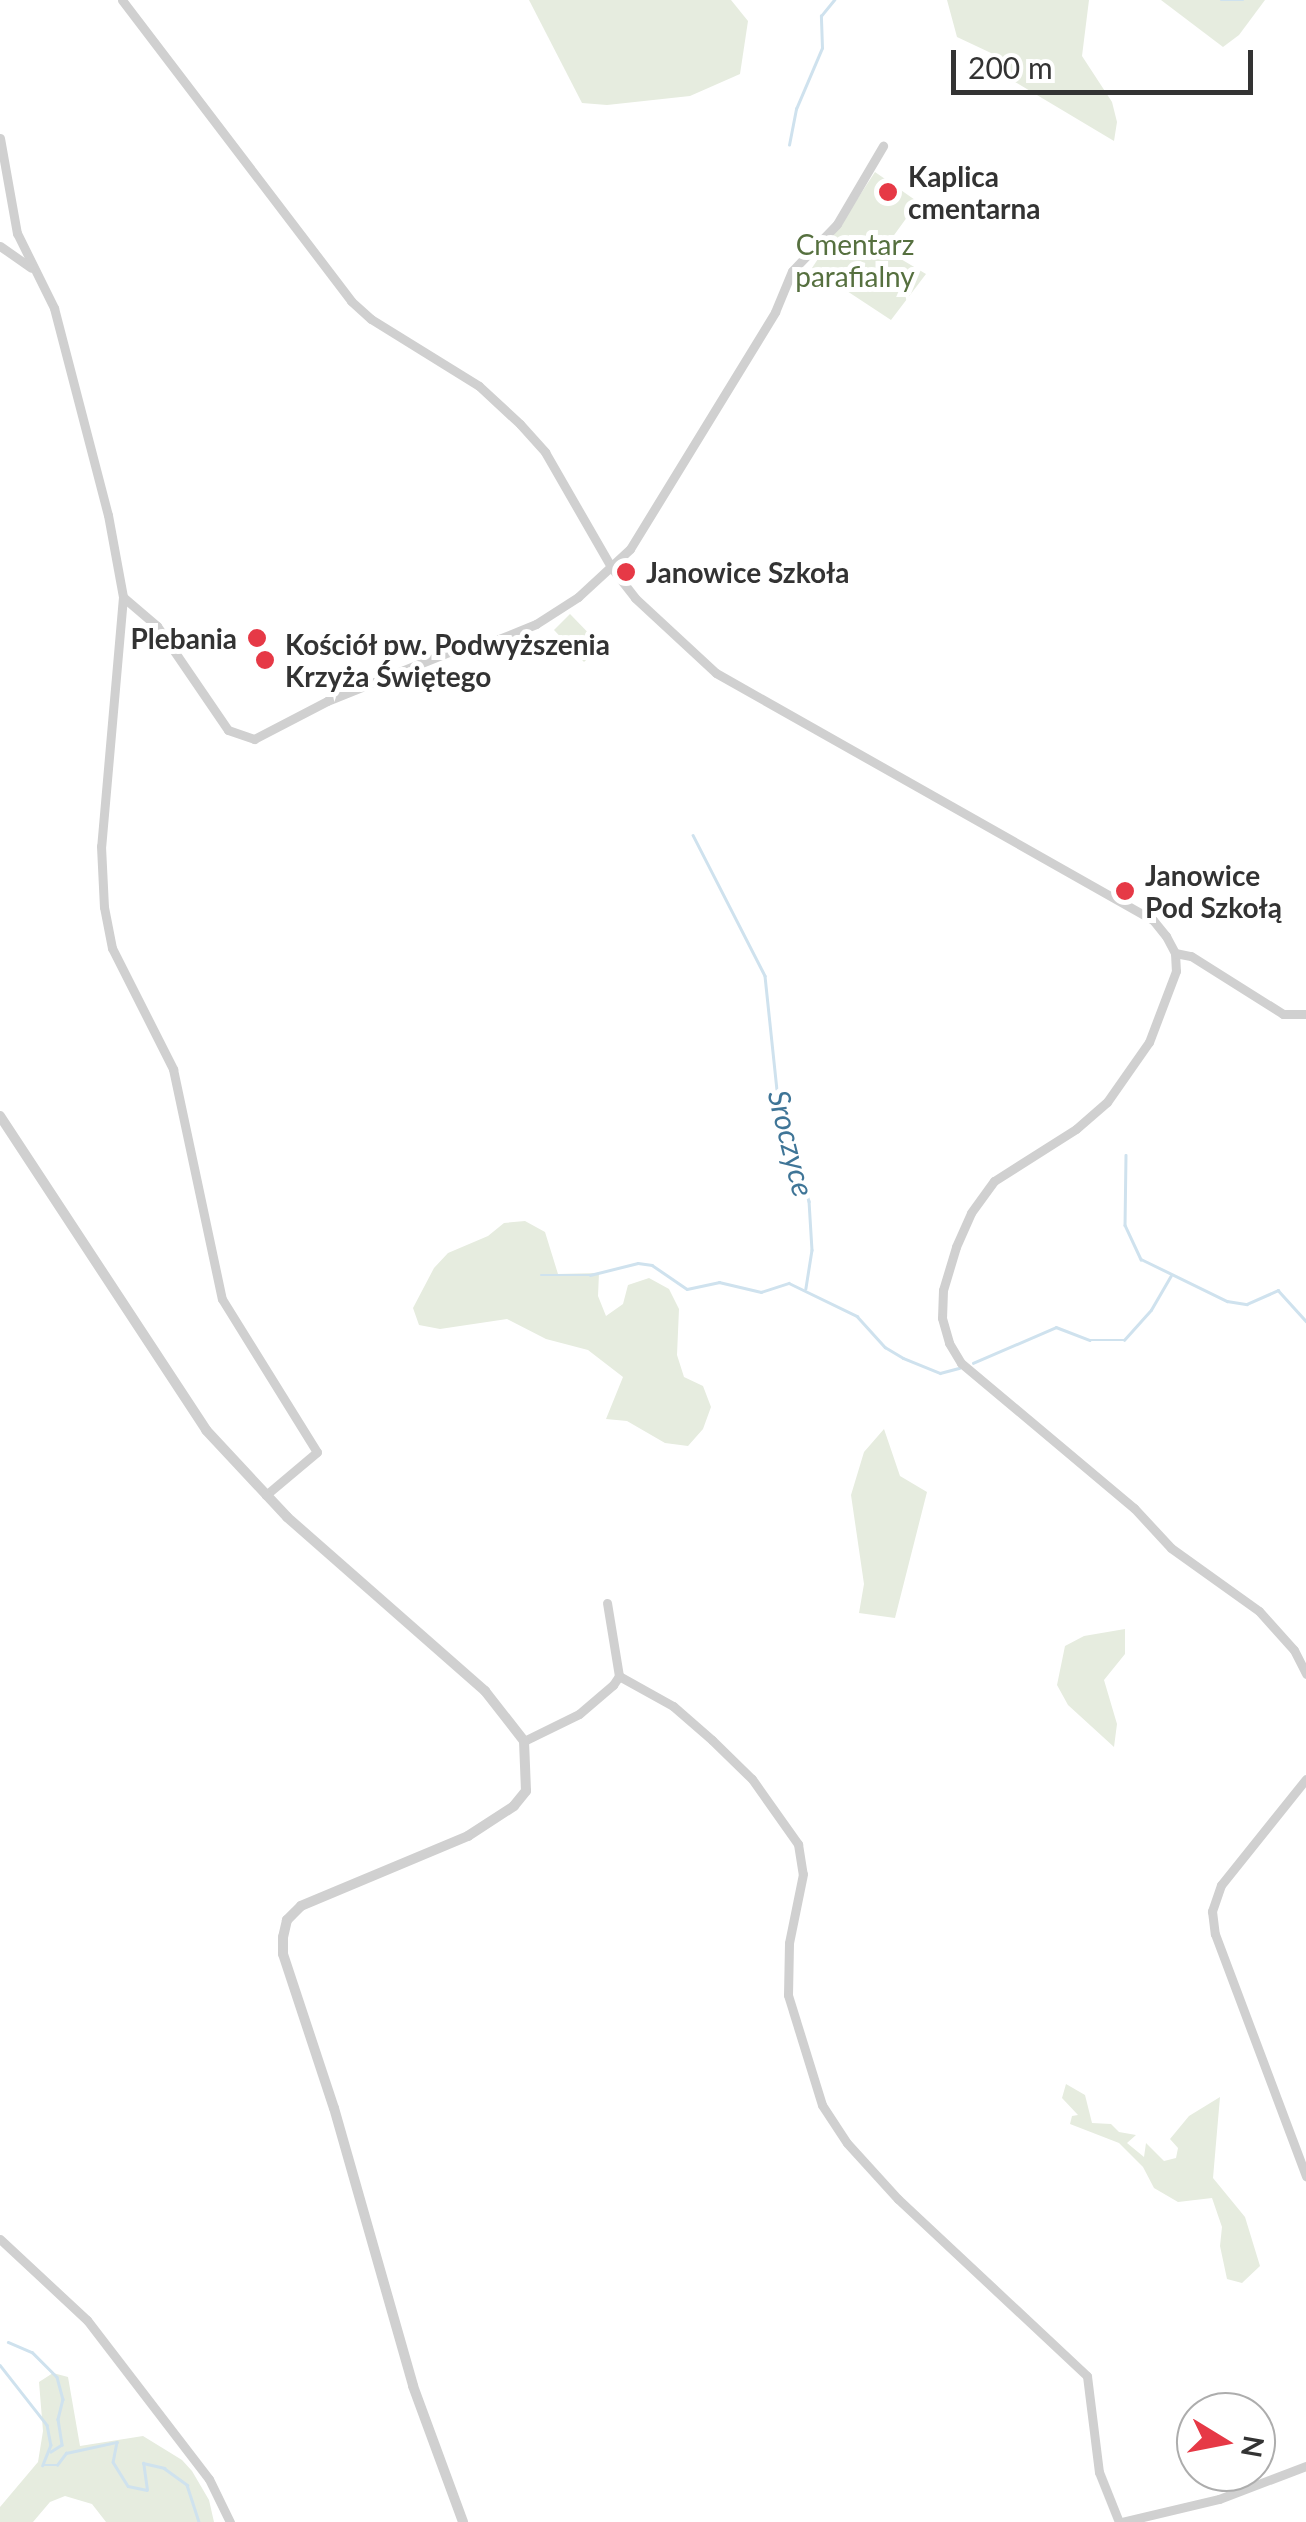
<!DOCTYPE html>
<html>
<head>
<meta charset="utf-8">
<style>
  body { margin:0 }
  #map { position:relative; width:1306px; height:2522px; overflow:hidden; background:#fff; font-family:Lato,sans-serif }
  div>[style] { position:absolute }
  .green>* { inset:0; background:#e6ecdf }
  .stream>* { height:2.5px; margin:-1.25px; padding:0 1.25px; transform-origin:1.25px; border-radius:1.25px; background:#cfe2ee }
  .minor>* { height:9px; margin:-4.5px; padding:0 4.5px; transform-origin:4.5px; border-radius:4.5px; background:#d0d0d0 }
  .tertiary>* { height:10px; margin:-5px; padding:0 5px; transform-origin:5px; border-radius:5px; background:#d0d0d0 }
  .dots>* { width:28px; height:28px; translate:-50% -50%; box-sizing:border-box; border:5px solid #fff; border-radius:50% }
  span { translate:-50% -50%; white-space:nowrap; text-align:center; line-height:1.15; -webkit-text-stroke:10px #fff; paint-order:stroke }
  .poi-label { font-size:28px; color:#333; font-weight:700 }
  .left { translate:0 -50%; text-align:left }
  .right { translate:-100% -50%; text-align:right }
  .park-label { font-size:28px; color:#56703f }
  .water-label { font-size:30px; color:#3f7597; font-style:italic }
  .north { position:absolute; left:1176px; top:2392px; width:100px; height:100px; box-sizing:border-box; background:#fff; border:2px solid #adadad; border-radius:50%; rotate:100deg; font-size:28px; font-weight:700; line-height:40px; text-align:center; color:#333 }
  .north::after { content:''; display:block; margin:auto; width:35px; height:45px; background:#e63946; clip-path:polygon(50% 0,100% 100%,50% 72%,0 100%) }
  .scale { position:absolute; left:951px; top:50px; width:302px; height:45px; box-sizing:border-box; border:5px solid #333; border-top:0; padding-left:12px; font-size:30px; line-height:35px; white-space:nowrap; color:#333; -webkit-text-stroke:8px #fff; paint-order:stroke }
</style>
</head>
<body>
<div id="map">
  <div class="green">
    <i style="clip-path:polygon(529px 0,731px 0,748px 21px,740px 74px,690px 96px,607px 105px,582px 103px)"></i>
    <i style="clip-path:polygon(947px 0,1089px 0,1082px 56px,1112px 102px,1117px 122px,1114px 141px,1015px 82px,991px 53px,957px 37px)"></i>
    <i style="clip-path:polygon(1161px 0,1265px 0,1239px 35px,1223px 47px)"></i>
    <i style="clip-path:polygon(875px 172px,918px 202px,884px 249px,926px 274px,891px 320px,812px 268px)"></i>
    <i style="clip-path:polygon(570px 614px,601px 646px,584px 662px,554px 630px)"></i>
    <i style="clip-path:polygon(525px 1221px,545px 1232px,558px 1274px,599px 1273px,598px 1296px,606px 1316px,623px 1304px,628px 1285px,649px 1278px,669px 1289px,679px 1309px,677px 1355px,684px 1377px,703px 1386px,711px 1407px,703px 1429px,688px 1446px,665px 1443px,627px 1421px,606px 1419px,623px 1377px,588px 1350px,546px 1339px,507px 1319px,440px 1329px,419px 1325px,413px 1308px,434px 1268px,448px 1253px,488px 1236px,504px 1223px)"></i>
    <i style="clip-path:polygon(884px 1429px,900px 1476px,927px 1492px,895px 1618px,859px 1613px,864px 1584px,851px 1495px,864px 1452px)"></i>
    <i style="clip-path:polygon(1125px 1629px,1125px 1654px,1104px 1680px,1117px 1724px,1114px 1747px,1068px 1705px,1057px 1685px,1065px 1646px,1084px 1636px)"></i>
    <i style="clip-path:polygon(1066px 2084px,1085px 2095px,1092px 2123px,1111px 2124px,1119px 2132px,1136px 2135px,1127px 2143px,1144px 2157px,1146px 2143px,1164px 2161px,1176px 2158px,1178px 2148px,1170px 2139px,1189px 2116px,1220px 2097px,1213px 2178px,1245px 2217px,1260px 2266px,1242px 2283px,1227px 2279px,1220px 2246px,1222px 2227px,1212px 2198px,1178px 2202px,1154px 2188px,1143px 2167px,1119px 2143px,1070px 2124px,1072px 2116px,1078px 2115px,1062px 2098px)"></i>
    <i style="clip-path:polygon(53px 2373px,68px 2377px,80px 2446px,143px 2436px,182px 2460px,192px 2471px,209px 2500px,214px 2522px,106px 2522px,92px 2504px,65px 2496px,50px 2502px,33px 2522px,0 2522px,0 2507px,38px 2462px,43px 2431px,39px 2382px)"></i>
  </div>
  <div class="stream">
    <i style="left:1221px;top:0;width:22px"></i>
    <i style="left:789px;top:145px;width:37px;rotate:-79deg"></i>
    <i style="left:796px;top:109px;width:66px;rotate:-66.9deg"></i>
    <i style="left:822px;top:48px;width:32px;rotate:-92deg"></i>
    <i style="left:821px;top:16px;width:21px;rotate:-51deg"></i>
    <i style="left:693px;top:835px;width:158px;rotate:62.9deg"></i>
    <i style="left:765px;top:976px;width:116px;rotate:84deg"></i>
    <i style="left:777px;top:1091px;width:115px;rotate:73.8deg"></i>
    <i style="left:809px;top:1201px;width:49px;rotate:86.5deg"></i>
    <i style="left:812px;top:1250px;width:39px;rotate:99deg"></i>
    <i style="left:1126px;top:1155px;width:70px;rotate:90.8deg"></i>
    <i style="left:1125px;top:1225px;width:38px;rotate:65deg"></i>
    <i style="left:1141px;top:1259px;width:96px;rotate:26deg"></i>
    <i style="left:1227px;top:1301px;width:20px;rotate:9deg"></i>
    <i style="left:1247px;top:1304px;width:34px;rotate:-24deg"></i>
    <i style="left:1278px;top:1290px;width:42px;rotate:47.9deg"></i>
    <i style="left:541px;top:1275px;width:49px"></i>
    <i style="left:590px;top:1275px;width:49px;rotate:-14deg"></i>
    <i style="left:638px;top:1263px;width:14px;rotate:8deg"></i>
    <i style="left:652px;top:1265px;width:42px;rotate:34.4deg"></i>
    <i style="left:687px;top:1289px;width:33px;rotate:-12deg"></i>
    <i style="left:719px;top:1282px;width:43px;rotate:13.4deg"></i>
    <i style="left:761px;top:1292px;width:29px;rotate:-18deg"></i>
    <i style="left:789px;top:1283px;width:76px;rotate:25.9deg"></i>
    <i style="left:857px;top:1316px;width:42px;rotate:47.9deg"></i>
    <i style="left:885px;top:1347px;width:21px;rotate:31deg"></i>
    <i style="left:903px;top:1358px;width:40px;rotate:22deg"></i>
    <i style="left:940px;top:1373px;width:20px;rotate:-15deg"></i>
    <i style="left:973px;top:1363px;width:90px;rotate:-23.4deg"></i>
    <i style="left:1056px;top:1327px;width:36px;rotate:21deg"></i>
    <i style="left:1090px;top:1340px;width:34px"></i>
    <i style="left:1124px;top:1340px;width:40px;rotate:-48deg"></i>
    <i style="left:1151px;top:1310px;width:39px;rotate:-60deg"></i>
    <i style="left:8px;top:2342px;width:26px;rotate:23deg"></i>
    <i style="left:32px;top:2352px;width:35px;rotate:45deg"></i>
    <i style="left:57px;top:2377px;width:23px;rotate:75deg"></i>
    <i style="left:63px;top:2399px;width:21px;rotate:104deg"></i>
    <i style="left:58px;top:2419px;width:26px;rotate:81deg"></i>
    <i style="left:62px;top:2445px;width:13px;rotate:148deg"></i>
    <i style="left:0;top:2365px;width:76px;rotate:51.9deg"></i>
    <i style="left:47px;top:2425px;width:20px;rotate:79deg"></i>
    <i style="left:51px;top:2445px;width:22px;rotate:112deg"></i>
    <i style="left:43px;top:2465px;width:14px"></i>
    <i style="left:57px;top:2465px;width:15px;rotate:-53deg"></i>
    <i style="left:66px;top:2453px;width:52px;rotate:-12.2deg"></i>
    <i style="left:117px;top:2442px;width:20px;rotate:101deg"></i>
    <i style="left:113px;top:2462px;width:28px;rotate:58deg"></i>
    <i style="left:128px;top:2486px;width:19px;rotate:12deg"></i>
    <i style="left:147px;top:2490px;width:27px;rotate:-98deg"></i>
    <i style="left:143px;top:2463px;width:22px;rotate:13deg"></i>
    <i style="left:164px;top:2468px;width:29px;rotate:36deg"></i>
    <i style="left:187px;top:2485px;width:39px;rotate:72deg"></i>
  </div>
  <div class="minor">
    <i style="left:122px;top:0;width:378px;rotate:52.7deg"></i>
    <i style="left:351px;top:301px;width:27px;rotate:42deg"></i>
    <i style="left:371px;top:319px;width:127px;rotate:31.8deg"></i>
    <i style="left:479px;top:386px;width:56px;rotate:42.8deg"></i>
    <i style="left:520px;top:424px;width:38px;rotate:48deg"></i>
    <i style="left:545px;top:452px;width:133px;rotate:60.1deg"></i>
    <i style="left:611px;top:567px;width:39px;rotate:52deg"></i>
    <i style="left:635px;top:598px;width:110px;rotate:42.8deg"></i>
    <i style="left:716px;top:673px;width:502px;rotate:29.48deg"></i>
    <i style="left:1153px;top:920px;width:21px;rotate:51deg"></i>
    <i style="left:1166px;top:936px;width:19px;rotate:62deg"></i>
    <i style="left:1175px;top:953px;width:18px;rotate:87deg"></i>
    <i style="left:1176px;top:971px;width:76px;rotate:110.8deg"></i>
    <i style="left:1149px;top:1042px;width:73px;rotate:125deg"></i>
    <i style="left:1107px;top:1102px;width:41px;rotate:138.9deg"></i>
    <i style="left:1076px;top:1129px;width:97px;rotate:147.6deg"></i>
    <i style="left:994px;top:1181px;width:39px;rotate:126deg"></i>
    <i style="left:971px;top:1213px;width:37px;rotate:114deg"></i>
    <i style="left:956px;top:1247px;width:45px;rotate:106.8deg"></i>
    <i style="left:943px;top:1290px;width:28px;rotate:92deg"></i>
    <i style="left:942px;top:1318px;width:26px;rotate:74deg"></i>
    <i style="left:949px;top:1343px;width:23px;rotate:59deg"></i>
    <i style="left:961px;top:1363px;width:226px;rotate:40deg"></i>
    <i style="left:1134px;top:1508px;width:54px;rotate:47.2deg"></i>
    <i style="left:1171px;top:1548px;width:108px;rotate:35.6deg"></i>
    <i style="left:1259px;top:1611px;width:52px;rotate:48.1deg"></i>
    <i style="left:1294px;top:1650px;width:27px;rotate:63deg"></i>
    <i style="left:0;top:138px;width:97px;rotate:79.9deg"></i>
    <i style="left:17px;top:233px;width:84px;rotate:63.7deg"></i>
    <i style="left:54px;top:308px;width:214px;rotate:75.4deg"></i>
    <i style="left:108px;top:515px;width:83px;rotate:79.6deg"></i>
    <i style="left:123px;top:597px;width:250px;rotate:95deg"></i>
    <i style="left:101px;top:846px;width:61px;rotate:87.2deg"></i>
    <i style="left:104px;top:907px;width:42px;rotate:79deg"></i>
    <i style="left:112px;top:948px;width:136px;rotate:63.2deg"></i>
    <i style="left:173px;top:1069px;width:235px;rotate:78deg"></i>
    <i style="left:222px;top:1299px;width:180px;rotate:58.2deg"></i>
    <i style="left:317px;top:1452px;width:67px;rotate:139.9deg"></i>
    <i style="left:0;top:246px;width:38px;rotate:35deg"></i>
    <i style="left:123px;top:597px;width:45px;rotate:40.5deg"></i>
    <i style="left:157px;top:626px;width:126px;rotate:55.7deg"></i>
    <i style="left:228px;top:730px;width:28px;rotate:19deg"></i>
    <i style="left:254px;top:739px;width:82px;rotate:-27.5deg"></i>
    <i style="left:327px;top:701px;width:148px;rotate:-21.9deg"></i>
    <i style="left:464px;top:646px;width:36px;rotate:-11deg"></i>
    <i style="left:499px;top:639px;width:40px;rotate:-22deg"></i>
    <i style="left:536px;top:624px;width:50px;rotate:-32.7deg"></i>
    <i style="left:578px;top:597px;width:71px;rotate:-42.7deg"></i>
    <i style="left:630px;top:549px;width:278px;rotate:-58.5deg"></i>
    <i style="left:775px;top:312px;width:44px;rotate:-67.5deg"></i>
    <i style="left:792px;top:271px;width:65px;rotate:-46.2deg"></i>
    <i style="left:837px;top:224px;width:91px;rotate:-59.5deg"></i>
    <i style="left:1175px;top:953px;width:16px;rotate:11deg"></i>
    <i style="left:1191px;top:956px;width:109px;rotate:32.2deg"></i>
    <i style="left:1283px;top:1014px;width:23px"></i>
    <i style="left:619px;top:1676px;width:62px;rotate:29.1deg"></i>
    <i style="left:673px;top:1706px;width:52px;rotate:41.1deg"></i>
    <i style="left:712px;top:1740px;width:56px;rotate:44.3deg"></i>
    <i style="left:752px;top:1779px;width:80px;rotate:54.7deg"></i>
    <i style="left:798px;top:1844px;width:30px;rotate:81deg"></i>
    <i style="left:803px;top:1874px;width:70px;rotate:101.5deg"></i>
    <i style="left:789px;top:1943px;width:52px;rotate:91.1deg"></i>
    <i style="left:788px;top:1995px;width:115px;rotate:72.8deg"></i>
    <i style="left:822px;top:2105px;width:45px;rotate:56.7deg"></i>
    <i style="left:847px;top:2143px;width:76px;rotate:47.7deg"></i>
    <i style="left:898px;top:2199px;width:259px;rotate:43.1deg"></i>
    <i style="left:1087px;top:2376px;width:97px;rotate:82.9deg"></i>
    <i style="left:1099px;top:2472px;width:54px;rotate:68.2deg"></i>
    <i style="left:524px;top:1741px;width:61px;rotate:-26.1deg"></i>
    <i style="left:579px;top:1714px;width:45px;rotate:-40.5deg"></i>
    <i style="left:613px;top:1685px;width:11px;rotate:-56deg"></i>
    <i style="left:619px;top:1676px;width:74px;rotate:-99.3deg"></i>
    <i style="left:1306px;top:1779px;width:136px;rotate:128.7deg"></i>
    <i style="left:1221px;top:1885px;width:28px;rotate:109deg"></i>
    <i style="left:1212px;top:1911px;width:23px;rotate:83deg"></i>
    <i style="left:1215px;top:1934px;width:259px;rotate:69.4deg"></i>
    <i style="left:0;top:2239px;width:119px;rotate:43deg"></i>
    <i style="left:87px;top:2320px;width:200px;rotate:52.5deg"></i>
    <i style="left:209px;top:2479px;width:48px;rotate:64deg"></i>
    <i style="left:1122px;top:2522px;width:100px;rotate:-13.3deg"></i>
    <i style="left:1219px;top:2499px;width:93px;rotate:-20.8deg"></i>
  </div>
  <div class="tertiary">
    <i style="left:0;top:1116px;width:376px;rotate:56.7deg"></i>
    <i style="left:206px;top:1430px;width:119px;rotate:47deg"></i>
    <i style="left:287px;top:1517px;width:264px;rotate:41.3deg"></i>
    <i style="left:485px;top:1691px;width:63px;rotate:52deg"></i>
    <i style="left:524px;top:1741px;width:50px;rotate:87.7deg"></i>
    <i style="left:526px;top:1791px;width:19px;rotate:129deg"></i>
    <i style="left:514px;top:1806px;width:55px;rotate:146.9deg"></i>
    <i style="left:468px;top:1836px;width:181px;rotate:157.3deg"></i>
    <i style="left:301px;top:1906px;width:20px;rotate:135deg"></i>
    <i style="left:287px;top:1920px;width:17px;rotate:103deg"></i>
    <i style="left:283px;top:1937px;width:17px;rotate:90deg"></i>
    <i style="left:283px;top:1954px;width:162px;rotate:71.7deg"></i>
    <i style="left:334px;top:2108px;width:289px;rotate:74.1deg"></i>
    <i style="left:413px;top:2386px;width:145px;rotate:69.8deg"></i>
  </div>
  <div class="dots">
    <i style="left:888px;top:192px;background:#e63946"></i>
    <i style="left:626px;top:572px;background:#e63946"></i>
    <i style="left:257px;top:638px;background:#e63946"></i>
    <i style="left:265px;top:660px;background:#e63946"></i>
    <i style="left:1125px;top:891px;background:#e63946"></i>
  </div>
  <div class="poi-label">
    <span class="left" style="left:908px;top:192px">Kaplica<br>cmentarna</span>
    <span class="left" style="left:646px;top:572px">Janowice Szkoła</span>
    <span class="right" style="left:237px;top:638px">Plebania</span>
    <span class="left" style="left:285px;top:660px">Kościół pw. Podwyższenia<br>Krzyża Świętego</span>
    <span class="left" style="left:1145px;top:891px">Janowice<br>Pod Szkołą</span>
  </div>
  <div class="park-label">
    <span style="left:855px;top:260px">Cmentarz<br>parafialny</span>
  </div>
  <div class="water-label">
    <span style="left:792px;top:1143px;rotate:76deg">Sroczyce</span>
  </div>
  <div class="north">N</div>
  <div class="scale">200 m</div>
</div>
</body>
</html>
